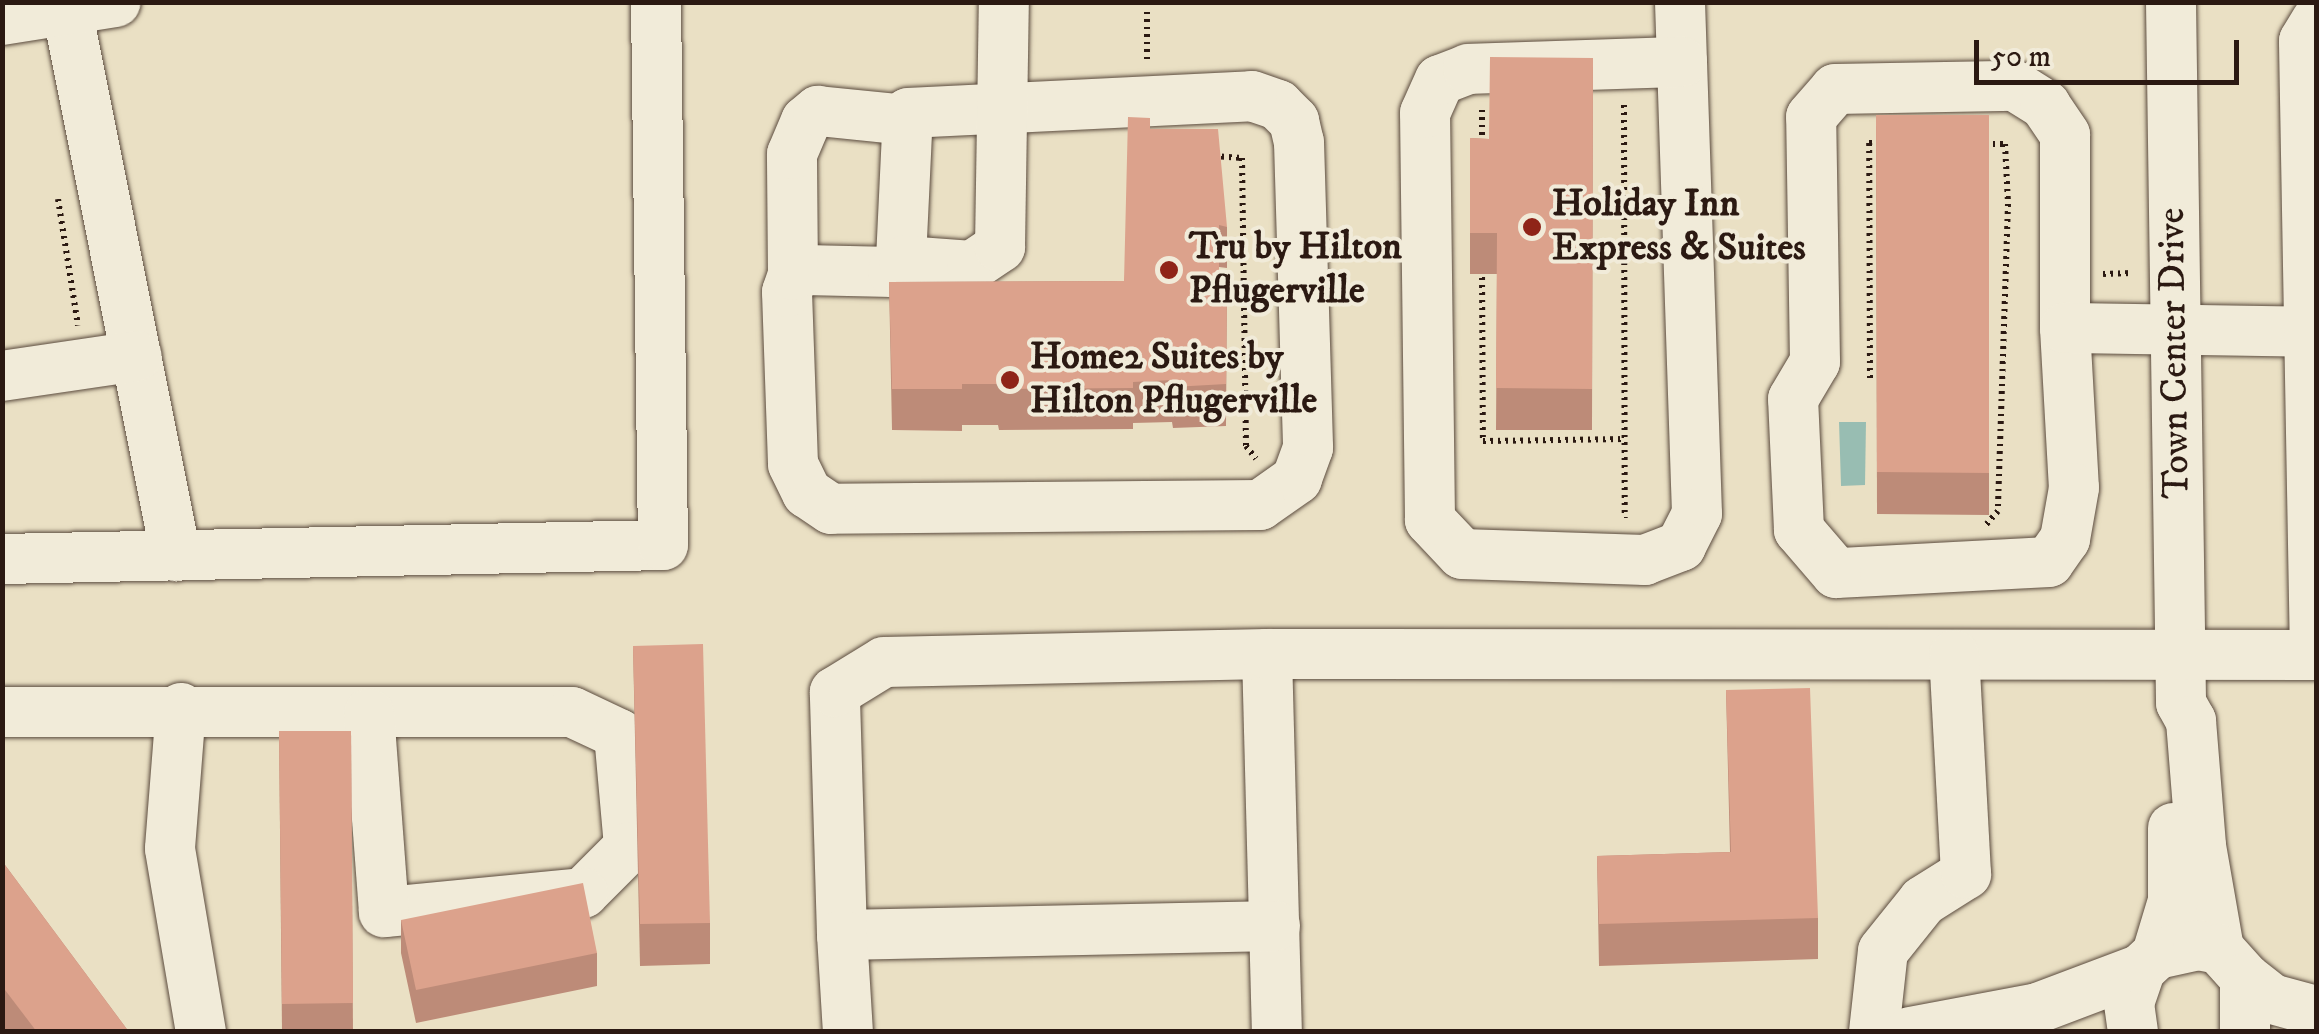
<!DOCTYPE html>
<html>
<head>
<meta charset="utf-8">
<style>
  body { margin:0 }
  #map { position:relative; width:2319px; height:1034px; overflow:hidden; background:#eae0c4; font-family:"IM FELL DW Pica",serif }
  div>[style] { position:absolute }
  .water>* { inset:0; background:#98bdb2 }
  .path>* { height:6px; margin-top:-3px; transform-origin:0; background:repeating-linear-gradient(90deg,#2b1912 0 2.5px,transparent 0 7.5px) }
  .roads { filter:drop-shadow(0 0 2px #5b4b3e) drop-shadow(0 0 2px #5b4b3e) }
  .minor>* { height:50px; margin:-25px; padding:0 25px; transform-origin:25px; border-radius:25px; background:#f1ebd9 }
  .wall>* { inset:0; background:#bd8b78 }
  .building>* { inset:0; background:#dca28c }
  .dots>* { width:28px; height:28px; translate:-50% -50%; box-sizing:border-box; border:5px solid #f1ebd9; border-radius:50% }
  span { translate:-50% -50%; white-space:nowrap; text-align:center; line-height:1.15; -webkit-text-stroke:8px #f1ebd9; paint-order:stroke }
  .poi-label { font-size:38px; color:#2b1912; font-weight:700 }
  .left { translate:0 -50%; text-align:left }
  .street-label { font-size:38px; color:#2b1912 }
  .frame { position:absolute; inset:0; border:5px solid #2b1912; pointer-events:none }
  .scale { position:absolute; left:1974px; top:40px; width:265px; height:45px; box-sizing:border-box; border:5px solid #2b1912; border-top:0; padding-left:12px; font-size:30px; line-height:35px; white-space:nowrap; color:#2b1912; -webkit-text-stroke:8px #f1ebd9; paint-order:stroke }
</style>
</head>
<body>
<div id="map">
  <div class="water">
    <i style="clip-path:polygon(1839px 422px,1866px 422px,1865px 485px,1841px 486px)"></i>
  </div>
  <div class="path">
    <i style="left:1147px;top:59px;width:47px;rotate:-90deg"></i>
    <i style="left:1624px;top:105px;width:413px;rotate:89.9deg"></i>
    <i style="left:1482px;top:110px;width:33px;rotate:90deg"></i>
    <i style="left:1985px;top:144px;width:20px"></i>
    <i style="left:2005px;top:144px;width:60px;rotate:87.1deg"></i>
    <i style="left:2008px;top:204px;width:307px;rotate:91.9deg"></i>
    <i style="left:1998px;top:511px;width:18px;rotate:131deg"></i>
    <i style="left:1214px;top:156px;width:28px;rotate:4deg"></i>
    <i style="left:1242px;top:158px;width:288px;rotate:89.2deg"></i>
    <i style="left:1246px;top:446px;width:16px;rotate:52deg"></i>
    <i style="left:58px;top:199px;width:128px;rotate:81deg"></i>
    <i style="left:1482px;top:270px;width:171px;rotate:89.7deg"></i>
    <i style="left:1483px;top:441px;width:142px;rotate:-0.8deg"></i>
    <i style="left:2103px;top:274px;width:29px;rotate:-2deg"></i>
    <i style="left:1870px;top:378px;width:235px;rotate:-90.2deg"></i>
    <i style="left:1869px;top:143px;width:13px"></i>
  </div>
  <div class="roads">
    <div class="minor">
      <i style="left:1680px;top:2px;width:60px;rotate:88.1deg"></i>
      <i style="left:1682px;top:62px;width:452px;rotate:88.1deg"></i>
      <i style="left:1697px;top:514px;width:36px;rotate:117deg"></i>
      <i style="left:1681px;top:546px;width:39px;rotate:159deg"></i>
      <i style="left:1645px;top:560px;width:183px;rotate:-178.1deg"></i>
      <i style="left:1462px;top:554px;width:47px;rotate:-133.3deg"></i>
      <i style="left:1430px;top:520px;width:407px;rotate:-90.7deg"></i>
      <i style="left:1425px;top:113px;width:36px;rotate:-66deg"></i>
      <i style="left:1440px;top:80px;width:30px;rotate:-21deg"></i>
      <i style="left:1468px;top:69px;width:214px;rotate:-1.9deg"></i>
      <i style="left:2171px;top:2px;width:701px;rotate:89.18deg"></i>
      <i style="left:2181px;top:703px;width:21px;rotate:61deg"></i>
      <i style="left:2191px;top:721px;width:125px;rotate:85.4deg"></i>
      <i style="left:2201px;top:846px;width:105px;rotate:80.1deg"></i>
      <i style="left:67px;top:10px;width:557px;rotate:78.71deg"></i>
      <i style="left:2px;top:20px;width:115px;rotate:-9deg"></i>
      <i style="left:1252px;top:96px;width:28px;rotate:19deg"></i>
      <i style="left:1278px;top:105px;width:23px;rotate:45deg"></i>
      <i style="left:1294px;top:121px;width:22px;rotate:77deg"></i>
      <i style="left:1299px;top:142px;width:306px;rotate:88.3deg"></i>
      <i style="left:1308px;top:448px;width:33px;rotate:110deg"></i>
      <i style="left:1297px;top:479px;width:45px;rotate:144.9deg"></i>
      <i style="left:1260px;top:505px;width:429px;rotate:179.5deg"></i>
      <i style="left:831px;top:509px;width:29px;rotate:-146deg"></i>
      <i style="left:807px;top:493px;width:32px;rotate:-116deg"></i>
      <i style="left:793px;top:464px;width:172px;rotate:-92deg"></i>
      <i style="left:787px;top:292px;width:18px;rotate:-71deg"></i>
      <i style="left:793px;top:275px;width:12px;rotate:-24deg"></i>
      <i style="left:804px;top:270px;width:89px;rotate:1.3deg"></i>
      <i style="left:893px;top:272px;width:14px;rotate:-56deg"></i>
      <i style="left:901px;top:260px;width:147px;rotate:-87.3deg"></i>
      <i style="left:908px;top:113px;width:344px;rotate:-2.8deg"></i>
      <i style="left:893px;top:272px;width:16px;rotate:-45deg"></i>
      <i style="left:904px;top:261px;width:68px;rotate:4.2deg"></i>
      <i style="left:972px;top:266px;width:34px;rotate:-34deg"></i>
      <i style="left:1000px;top:247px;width:245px;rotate:-89.1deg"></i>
      <i style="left:793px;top:275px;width:121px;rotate:-90.5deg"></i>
      <i style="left:792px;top:154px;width:36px;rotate:-67deg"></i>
      <i style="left:806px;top:121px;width:16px;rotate:-40deg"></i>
      <i style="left:818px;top:111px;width:88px;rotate:5.8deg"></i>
      <i style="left:2065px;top:328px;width:160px;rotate:86.8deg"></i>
      <i style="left:2074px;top:488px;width:52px;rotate:100deg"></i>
      <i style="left:2065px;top:539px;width:28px;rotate:125deg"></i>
      <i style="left:2049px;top:562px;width:213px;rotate:177deg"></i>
      <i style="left:1836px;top:573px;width:57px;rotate:-130.7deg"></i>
      <i style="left:1799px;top:530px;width:131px;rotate:-92.6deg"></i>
      <i style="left:1793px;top:399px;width:43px;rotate:-59.3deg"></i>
      <i style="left:1815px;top:362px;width:245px;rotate:-90.9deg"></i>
      <i style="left:1811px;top:117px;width:37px;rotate:-49deg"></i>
      <i style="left:1835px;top:89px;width:180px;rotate:-1deg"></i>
      <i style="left:2015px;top:86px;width:36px;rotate:32deg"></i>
      <i style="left:2045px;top:105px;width:36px;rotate:56deg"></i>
      <i style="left:2065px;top:135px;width:193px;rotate:90deg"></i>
      <i style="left:2065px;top:328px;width:251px;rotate:0.9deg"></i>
      <i style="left:2px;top:376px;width:136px;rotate:-8.4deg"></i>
      <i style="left:2px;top:559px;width:661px;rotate:-1.21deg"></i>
      <i style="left:663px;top:545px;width:543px;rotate:-90.74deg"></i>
      <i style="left:1267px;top:654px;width:378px;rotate:88.5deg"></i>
      <i style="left:2315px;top:655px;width:614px;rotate:-91.03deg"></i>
      <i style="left:2304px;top:41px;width:23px;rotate:-59deg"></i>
      <i style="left:181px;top:708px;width:141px;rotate:94.5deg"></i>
      <i style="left:170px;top:849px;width:186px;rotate:80.4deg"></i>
      <i style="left:2px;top:712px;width:570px"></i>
      <i style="left:572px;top:712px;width:52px;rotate:25.1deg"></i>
      <i style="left:619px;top:734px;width:113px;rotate:84.9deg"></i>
      <i style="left:629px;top:847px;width:65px;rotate:135deg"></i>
      <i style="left:583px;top:893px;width:200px;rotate:174.5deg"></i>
      <i style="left:384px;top:912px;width:199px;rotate:-94.3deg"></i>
      <i style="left:1275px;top:926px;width:433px;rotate:178.8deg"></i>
      <i style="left:842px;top:935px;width:243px;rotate:-91.7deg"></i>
      <i style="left:835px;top:692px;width:57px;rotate:-31.5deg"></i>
      <i style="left:884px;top:662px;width:383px;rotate:-1.2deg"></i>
      <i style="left:1267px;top:654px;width:1049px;rotate:0.05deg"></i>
      <i style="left:842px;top:935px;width:97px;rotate:86.5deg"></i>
      <i style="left:2157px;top:954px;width:55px;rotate:-73.2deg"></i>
      <i style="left:2173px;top:901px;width:73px;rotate:-90deg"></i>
      <i style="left:2245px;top:978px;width:34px;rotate:38deg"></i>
      <i style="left:2272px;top:999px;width:46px;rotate:15.3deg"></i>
      <i style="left:1874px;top:1032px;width:81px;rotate:-83.7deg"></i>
      <i style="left:1883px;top:951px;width:64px;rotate:-51.3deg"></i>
      <i style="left:1923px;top:901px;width:51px;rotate:-32.1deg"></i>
      <i style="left:1966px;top:874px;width:219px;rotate:-93.1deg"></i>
      <i style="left:1910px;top:1032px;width:130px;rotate:-10.6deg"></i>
      <i style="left:2038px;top:1008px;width:110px;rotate:-20.7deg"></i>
      <i style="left:2133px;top:1032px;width:29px;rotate:-98deg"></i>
      <i style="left:2129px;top:1003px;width:36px;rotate:-71deg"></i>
      <i style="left:2141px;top:969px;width:22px;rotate:-43deg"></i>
      <i style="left:2157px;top:954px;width:42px;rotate:-12.4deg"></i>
      <i style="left:2198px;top:945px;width:21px;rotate:11deg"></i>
      <i style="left:2219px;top:949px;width:39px;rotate:48deg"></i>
      <i style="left:2245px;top:978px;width:54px;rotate:90deg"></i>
    </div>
  </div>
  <div class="wall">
    <i style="clip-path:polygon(1593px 58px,1592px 430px,1496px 430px,1497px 274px,1470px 274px,1470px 138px,1489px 139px)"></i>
    <i style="clip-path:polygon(1876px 115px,1989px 115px,1989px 515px,1877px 514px)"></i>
    <i style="clip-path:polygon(1150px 129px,1227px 227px,1227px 268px,1219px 267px,1219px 282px,1227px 282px,1226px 426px,1173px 428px,1172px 422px,1133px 423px,1133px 429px,999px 430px,998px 425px,962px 425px,962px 431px,892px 430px,889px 282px,1124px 281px)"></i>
    <i style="clip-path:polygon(633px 646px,710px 923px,710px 964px,640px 966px)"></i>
    <i style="clip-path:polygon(1726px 690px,1818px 918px,1818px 959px,1599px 966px,1597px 856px,1730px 852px)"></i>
    <i style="clip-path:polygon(279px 731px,351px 731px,353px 1032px,282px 1032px)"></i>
    <i style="clip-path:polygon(2px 861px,129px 1032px,6px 1032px,2px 1027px)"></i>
    <i style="clip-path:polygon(401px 920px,597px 953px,597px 986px,416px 1023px,401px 953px)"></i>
  </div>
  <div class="building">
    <i style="clip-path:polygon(1490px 57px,1593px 58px,1592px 389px,1496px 388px,1497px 233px,1470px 233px,1470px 138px,1489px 139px)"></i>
    <i style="clip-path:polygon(1876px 115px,1989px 115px,1989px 473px,1877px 472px)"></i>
    <i style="clip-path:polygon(1128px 117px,1150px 118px,1150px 129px,1218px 129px,1227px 227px,1219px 225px,1219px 282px,1227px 282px,1226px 384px,1173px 387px,1172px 380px,1133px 382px,1133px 388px,999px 389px,998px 384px,962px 384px,962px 389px,892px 389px,889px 282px,1124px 281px)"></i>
    <i style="clip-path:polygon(703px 644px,710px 923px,640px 924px,633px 646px)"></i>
    <i style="clip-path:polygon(1810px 688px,1818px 918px,1599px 924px,1597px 856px,1731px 852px,1726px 690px)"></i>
    <i style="clip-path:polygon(279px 731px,351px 731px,353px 1003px,282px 1004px)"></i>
    <i style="clip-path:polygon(2px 861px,129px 1032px,37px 1032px,2px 986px)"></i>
    <i style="clip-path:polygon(583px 883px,597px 953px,416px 990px,401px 920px)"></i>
  </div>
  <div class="dots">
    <i style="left:1532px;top:227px;background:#8f2418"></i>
    <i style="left:1169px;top:270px;background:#8f2418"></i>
    <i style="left:1010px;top:380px;background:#8f2418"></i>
  </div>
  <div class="poi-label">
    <span class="left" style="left:1552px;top:227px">Holiday Inn<br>Express &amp; Suites</span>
    <span class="left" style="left:1189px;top:270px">Tru by Hilton<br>Pflugerville</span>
    <span class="left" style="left:1030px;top:380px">Home2 Suites by<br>Hilton Pflugerville</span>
  </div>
  <div class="street-label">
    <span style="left:2175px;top:353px;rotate:-91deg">Town Center Drive</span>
  </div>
  <div class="frame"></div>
  <div class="scale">50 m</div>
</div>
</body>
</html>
